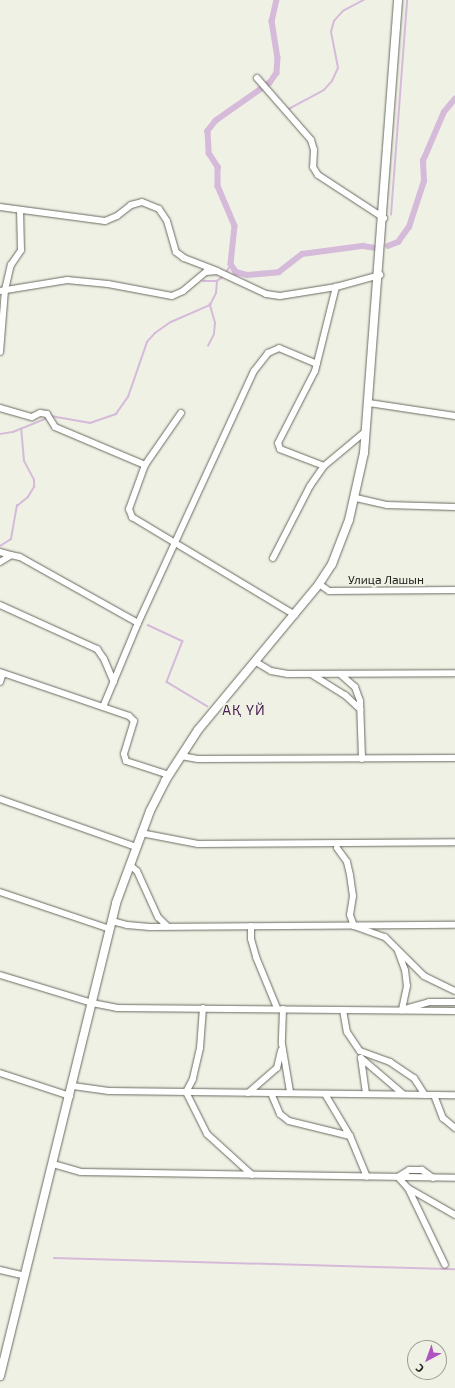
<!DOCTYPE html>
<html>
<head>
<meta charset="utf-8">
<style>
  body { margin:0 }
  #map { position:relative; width:455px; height:1388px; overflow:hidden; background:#f0f1e5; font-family:"Exo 2",sans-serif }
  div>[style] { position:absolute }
  .stream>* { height:1.5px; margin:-0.75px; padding:0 0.75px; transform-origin:0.75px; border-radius:0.75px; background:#d5bada }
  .canal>* { height:5.5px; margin:-2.75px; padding:0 2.75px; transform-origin:2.75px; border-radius:2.75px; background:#d5bada }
  .roads { filter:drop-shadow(0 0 1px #696a60) drop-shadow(0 0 1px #696a60) }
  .minor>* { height:6px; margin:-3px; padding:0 3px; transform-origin:3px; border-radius:3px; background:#fff }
  .major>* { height:8px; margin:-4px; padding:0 4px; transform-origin:4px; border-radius:4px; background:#fff }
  span { translate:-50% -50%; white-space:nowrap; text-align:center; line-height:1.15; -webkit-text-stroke:4px #f0f1e5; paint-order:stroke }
  .street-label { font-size:12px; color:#22221e }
  .quarter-label { font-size:14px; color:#4b2053; letter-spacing:1px }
  .north { position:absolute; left:407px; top:1340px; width:40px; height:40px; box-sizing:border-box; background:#f0f1e5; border:1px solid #9e9e95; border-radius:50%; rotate:221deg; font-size:11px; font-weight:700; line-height:16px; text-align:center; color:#22221e }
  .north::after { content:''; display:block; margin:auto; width:14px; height:18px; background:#ad54c0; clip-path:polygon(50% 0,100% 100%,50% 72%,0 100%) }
</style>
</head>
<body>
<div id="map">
  <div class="stream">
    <i style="left:287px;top:110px;width:42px;rotate:-28.4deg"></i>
    <i style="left:324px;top:90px;width:12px;rotate:-48deg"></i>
    <i style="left:332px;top:81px;width:14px;rotate:-65deg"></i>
    <i style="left:338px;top:68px;width:37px;rotate:-101deg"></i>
    <i style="left:331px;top:32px;width:11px;rotate:-75deg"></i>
    <i style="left:334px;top:21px;width:13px;rotate:-48deg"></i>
    <i style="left:343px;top:11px;width:24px;rotate:-28deg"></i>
    <i style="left:391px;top:215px;width:216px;rotate:-85.7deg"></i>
    <i style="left:226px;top:273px;width:10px;rotate:-61deg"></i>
    <i style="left:203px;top:281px;width:14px"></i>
    <i style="left:217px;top:281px;width:9px;rotate:-36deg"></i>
    <i style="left:208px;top:346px;width:13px;rotate:-63deg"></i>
    <i style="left:214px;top:334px;width:11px;rotate:-85deg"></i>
    <i style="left:215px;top:323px;width:19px;rotate:-106deg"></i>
    <i style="left:51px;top:416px;width:40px;rotate:10deg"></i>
    <i style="left:90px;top:423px;width:28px;rotate:-19deg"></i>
    <i style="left:116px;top:414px;width:21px;rotate:-55deg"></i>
    <i style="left:128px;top:397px;width:58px;rotate:-70.9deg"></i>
    <i style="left:147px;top:342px;width:12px;rotate:-48deg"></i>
    <i style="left:155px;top:333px;width:19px;rotate:-35deg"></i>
    <i style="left:171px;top:322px;width:43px;rotate:-23.6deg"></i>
    <i style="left:210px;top:305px;width:13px;rotate:-63deg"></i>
    <i style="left:216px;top:293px;width:12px;rotate:-85deg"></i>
    <i style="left:0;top:434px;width:13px;rotate:-9deg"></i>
    <i style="left:13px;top:432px;width:37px;rotate:-22deg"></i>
    <i style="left:0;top:546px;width:13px;rotate:-32deg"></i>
    <i style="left:11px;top:539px;width:34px;rotate:-80deg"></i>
    <i style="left:17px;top:506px;width:14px;rotate:-39deg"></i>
    <i style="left:28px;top:497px;width:12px;rotate:-59deg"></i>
    <i style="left:34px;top:487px;width:7px;rotate:-90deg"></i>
    <i style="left:34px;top:480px;width:21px;rotate:-118deg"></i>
    <i style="left:24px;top:461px;width:32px;rotate:-95deg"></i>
    <i style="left:148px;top:625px;width:38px;rotate:25deg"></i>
    <i style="left:183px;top:641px;width:44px;rotate:111.3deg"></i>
    <i style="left:167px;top:682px;width:47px;rotate:31deg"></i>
    <i style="left:54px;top:1258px;width:401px;rotate:1.6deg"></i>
  </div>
  <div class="canal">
    <i style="left:277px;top:0;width:22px;rotate:103deg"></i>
    <i style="left:272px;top:21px;width:37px;rotate:81deg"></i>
    <i style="left:278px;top:58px;width:15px;rotate:94deg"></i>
    <i style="left:277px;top:73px;width:12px;rotate:125deg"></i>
    <i style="left:270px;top:83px;width:66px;rotate:144.9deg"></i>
    <i style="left:216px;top:121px;width:13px;rotate:129deg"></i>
    <i style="left:208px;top:131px;width:22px;rotate:87deg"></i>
    <i style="left:209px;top:153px;width:17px;rotate:57deg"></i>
    <i style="left:218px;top:167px;width:19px;rotate:90deg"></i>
    <i style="left:218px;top:186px;width:43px;rotate:67deg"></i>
    <i style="left:235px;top:226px;width:38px;rotate:96deg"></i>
    <i style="left:231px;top:264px;width:9px;rotate:58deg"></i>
    <i style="left:236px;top:272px;width:11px;rotate:15deg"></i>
    <i style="left:247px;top:275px;width:32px;rotate:-5deg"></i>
    <i style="left:279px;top:272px;width:29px;rotate:-38deg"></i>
    <i style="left:302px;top:254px;width:62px;rotate:-7.5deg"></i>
    <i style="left:363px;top:246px;width:13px;rotate:9deg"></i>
    <i style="left:388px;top:246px;width:11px;rotate:-22deg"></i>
    <i style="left:398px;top:242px;width:19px;rotate:-54deg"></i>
    <i style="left:409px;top:227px;width:48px;rotate:-71.9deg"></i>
    <i style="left:424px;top:181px;width:20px;rotate:-93deg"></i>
    <i style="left:423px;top:161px;width:53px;rotate:-66.8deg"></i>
    <i style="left:444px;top:112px;width:17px;rotate:-50deg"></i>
  </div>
  <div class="roads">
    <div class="minor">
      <i style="left:257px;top:78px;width:82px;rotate:48.9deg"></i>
      <i style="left:311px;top:140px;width:10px;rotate:73deg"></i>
      <i style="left:314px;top:150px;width:17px;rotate:93deg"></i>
      <i style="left:313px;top:167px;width:9px;rotate:58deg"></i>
      <i style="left:318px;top:175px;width:79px;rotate:33.1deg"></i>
      <i style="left:0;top:207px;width:106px;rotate:7.6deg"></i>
      <i style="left:105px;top:221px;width:13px;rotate:-23deg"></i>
      <i style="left:117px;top:216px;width:18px;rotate:-38deg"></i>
      <i style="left:131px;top:205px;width:11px;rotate:-15deg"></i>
      <i style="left:142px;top:202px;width:18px;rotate:22deg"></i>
      <i style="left:159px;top:209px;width:14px;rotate:56deg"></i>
      <i style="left:167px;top:221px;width:32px;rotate:74deg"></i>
      <i style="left:176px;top:252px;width:10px;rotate:37deg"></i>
      <i style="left:184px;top:258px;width:34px;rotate:21deg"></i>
      <i style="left:0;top:291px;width:68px;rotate:-9.3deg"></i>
      <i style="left:67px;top:280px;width:41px;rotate:5.6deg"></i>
      <i style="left:108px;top:284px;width:65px;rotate:10.6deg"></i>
      <i style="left:172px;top:296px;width:12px;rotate:-24deg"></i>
      <i style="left:183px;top:291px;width:30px;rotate:-40deg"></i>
      <i style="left:206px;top:272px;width:11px;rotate:-5deg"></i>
      <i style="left:217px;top:271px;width:54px;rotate:25.1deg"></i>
      <i style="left:266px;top:294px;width:14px;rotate:8deg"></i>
      <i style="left:280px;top:296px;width:57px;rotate:-9.1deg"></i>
      <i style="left:336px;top:287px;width:46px;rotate:-15.3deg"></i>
      <i style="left:0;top:352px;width:62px;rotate:-85.4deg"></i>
      <i style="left:5px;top:290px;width:26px;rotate:-77deg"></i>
      <i style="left:11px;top:265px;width:18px;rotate:-56deg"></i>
      <i style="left:21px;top:250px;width:40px;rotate:-91.4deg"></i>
      <i style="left:369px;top:403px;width:87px;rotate:8.6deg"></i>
      <i style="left:0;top:408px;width:33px;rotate:16deg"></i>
      <i style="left:32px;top:417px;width:9px;rotate:-27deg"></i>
      <i style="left:40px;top:413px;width:7px;rotate:8deg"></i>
      <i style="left:47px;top:414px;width:15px;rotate:58deg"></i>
      <i style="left:55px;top:427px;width:98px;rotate:22.9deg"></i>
      <i style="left:181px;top:413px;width:63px;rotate:124.7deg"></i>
      <i style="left:145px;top:465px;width:47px;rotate:110deg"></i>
      <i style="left:129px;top:509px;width:9px;rotate:69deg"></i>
      <i style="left:132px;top:517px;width:190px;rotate:31deg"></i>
      <i style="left:324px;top:466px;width:47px;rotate:-158.9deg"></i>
      <i style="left:280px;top:449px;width:6px;rotate:-108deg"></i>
      <i style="left:278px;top:443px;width:81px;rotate:-62.8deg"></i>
      <i style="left:315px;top:371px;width:87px;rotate:-76deg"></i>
      <i style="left:356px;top:498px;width:32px;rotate:13deg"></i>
      <i style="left:387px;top:505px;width:68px;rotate:1.7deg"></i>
      <i style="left:0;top:552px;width:11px;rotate:15deg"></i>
      <i style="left:273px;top:558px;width:81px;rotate:-62.8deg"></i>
      <i style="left:310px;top:486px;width:24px;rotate:-55deg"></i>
      <i style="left:324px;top:466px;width:55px;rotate:-39.8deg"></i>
      <i style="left:0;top:562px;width:13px;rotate:-32deg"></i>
      <i style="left:11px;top:555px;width:9px;rotate:13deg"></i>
      <i style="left:20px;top:557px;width:135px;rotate:29.2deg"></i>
      <i style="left:319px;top:584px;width:12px;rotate:35deg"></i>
      <i style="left:329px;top:591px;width:126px;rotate:-0.5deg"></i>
      <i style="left:0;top:605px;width:107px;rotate:24.4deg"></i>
      <i style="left:97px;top:649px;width:12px;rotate:55deg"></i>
      <i style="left:104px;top:659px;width:25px;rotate:67deg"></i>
      <i style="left:256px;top:662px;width:17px;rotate:31deg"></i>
      <i style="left:271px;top:671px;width:17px;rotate:10deg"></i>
      <i style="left:288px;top:674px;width:167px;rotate:-0.3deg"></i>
      <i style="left:0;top:672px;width:136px;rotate:18.8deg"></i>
      <i style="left:129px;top:716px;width:7px;rotate:45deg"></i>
      <i style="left:134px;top:721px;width:34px;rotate:107deg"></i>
      <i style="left:124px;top:754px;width:7px;rotate:74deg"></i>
      <i style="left:126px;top:761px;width:45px;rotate:18deg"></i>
      <i style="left:311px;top:674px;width:40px;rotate:32deg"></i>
      <i style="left:345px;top:695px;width:21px;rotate:43deg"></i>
      <i style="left:340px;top:674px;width:20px;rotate:41deg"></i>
      <i style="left:355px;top:687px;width:15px;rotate:70deg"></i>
      <i style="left:360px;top:701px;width:58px;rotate:88deg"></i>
      <i style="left:0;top:682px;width:9px;rotate:-72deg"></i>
      <i style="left:103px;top:707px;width:91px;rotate:-67.4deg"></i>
      <i style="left:138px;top:623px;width:277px;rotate:-65.3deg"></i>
      <i style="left:254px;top:371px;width:23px;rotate:-52deg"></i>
      <i style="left:268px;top:353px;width:12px;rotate:-24deg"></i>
      <i style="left:279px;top:348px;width:41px;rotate:22.8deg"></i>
      <i style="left:181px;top:756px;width:17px;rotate:10deg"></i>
      <i style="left:198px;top:759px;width:257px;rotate:-0.2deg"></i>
      <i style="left:0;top:799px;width:144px;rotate:19.4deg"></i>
      <i style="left:141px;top:833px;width:58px;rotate:10.9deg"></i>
      <i style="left:198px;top:844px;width:257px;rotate:-0.4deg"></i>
      <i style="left:337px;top:848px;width:17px;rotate:54deg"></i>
      <i style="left:347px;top:862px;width:13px;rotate:77deg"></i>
      <i style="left:350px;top:875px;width:21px;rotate:82deg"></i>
      <i style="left:353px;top:896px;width:19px;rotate:99deg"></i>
      <i style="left:350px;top:915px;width:12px;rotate:70deg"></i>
      <i style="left:354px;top:926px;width:33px;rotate:20deg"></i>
      <i style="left:385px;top:937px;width:55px;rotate:45deg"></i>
      <i style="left:424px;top:976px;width:34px;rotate:26deg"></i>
      <i style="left:130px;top:865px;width:9px;rotate:41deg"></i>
      <i style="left:137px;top:871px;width:51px;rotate:65.5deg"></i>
      <i style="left:158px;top:917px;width:13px;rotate:45deg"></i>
      <i style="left:0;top:892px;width:116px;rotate:18.6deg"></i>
      <i style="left:112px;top:921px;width:16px;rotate:15deg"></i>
      <i style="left:127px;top:925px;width:23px;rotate:5deg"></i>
      <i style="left:150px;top:927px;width:305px;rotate:-0.4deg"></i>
      <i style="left:251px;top:926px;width:13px;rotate:90deg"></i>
      <i style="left:251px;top:939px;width:19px;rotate:74deg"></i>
      <i style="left:256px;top:957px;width:55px;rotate:67.6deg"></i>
      <i style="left:398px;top:951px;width:20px;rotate:70deg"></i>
      <i style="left:405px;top:970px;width:16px;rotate:83deg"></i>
      <i style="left:407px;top:986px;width:25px;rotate:102deg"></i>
      <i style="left:0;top:975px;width:96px;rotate:16.9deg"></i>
      <i style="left:92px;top:1003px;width:25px;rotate:11deg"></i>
      <i style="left:117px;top:1008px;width:338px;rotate:0.5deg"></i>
      <i style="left:203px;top:1008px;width:40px;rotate:94.3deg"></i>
      <i style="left:200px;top:1048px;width:32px;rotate:103deg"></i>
      <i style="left:193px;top:1079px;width:15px;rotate:118deg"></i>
      <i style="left:186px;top:1092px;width:47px;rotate:63.4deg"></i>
      <i style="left:207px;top:1134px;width:61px;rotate:42.3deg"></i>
      <i style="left:283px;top:1009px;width:35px;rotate:92deg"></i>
      <i style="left:282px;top:1044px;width:49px;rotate:80.5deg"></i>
      <i style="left:405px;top:1009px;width:25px;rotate:-16deg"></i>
      <i style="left:429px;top:1002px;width:26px"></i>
      <i style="left:343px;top:1010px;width:22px;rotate:80deg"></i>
      <i style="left:347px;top:1032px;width:23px;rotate:56deg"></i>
      <i style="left:360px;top:1051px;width:32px;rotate:20deg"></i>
      <i style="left:390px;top:1062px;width:29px;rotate:34deg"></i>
      <i style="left:414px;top:1078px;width:20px;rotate:57deg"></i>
      <i style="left:361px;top:1058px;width:55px;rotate:40.6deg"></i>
      <i style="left:361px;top:1058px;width:36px;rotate:82deg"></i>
      <i style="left:0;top:1073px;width:74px;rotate:18.2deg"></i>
      <i style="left:73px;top:1086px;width:36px;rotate:8deg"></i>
      <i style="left:109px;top:1091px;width:346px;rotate:0.7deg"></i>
      <i style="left:248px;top:1093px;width:38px;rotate:-41deg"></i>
      <i style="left:277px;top:1068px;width:18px;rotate:-77deg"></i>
      <i style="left:271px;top:1093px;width:23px;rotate:67deg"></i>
      <i style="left:280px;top:1114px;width:11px;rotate:38deg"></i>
      <i style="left:289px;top:1121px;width:63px;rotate:13.8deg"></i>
      <i style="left:325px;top:1094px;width:49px;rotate:59.2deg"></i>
      <i style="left:350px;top:1136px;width:44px;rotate:67.5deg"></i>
      <i style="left:434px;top:1095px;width:25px;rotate:69deg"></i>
      <i style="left:443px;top:1118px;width:16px;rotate:40deg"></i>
      <i style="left:53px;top:1164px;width:29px;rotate:16deg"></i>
      <i style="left:81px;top:1172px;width:374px;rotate:0.9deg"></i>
      <i style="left:433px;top:1178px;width:14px;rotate:-144deg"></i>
      <i style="left:422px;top:1170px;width:13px;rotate:180deg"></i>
      <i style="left:409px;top:1170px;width:13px;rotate:148deg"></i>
      <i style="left:398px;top:1177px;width:15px;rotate:48deg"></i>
      <i style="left:408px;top:1188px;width:85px;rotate:64.3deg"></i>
      <i style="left:408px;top:1188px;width:54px;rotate:29.9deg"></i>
      <i style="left:0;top:1270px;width:26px;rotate:13deg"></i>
    </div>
    <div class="major">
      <i style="left:0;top:1376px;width:487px;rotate:-76.2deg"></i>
      <i style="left:116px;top:903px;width:98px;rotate:-69.7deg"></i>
      <i style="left:150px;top:811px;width:34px;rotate:-63deg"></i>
      <i style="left:165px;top:781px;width:61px;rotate:-57.1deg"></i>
      <i style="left:198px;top:730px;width:190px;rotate:-50.3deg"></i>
      <i style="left:319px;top:584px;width:24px;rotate:-57deg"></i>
      <i style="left:332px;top:564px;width:47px;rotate:-68.9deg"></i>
      <i style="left:349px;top:520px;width:69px;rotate:-77.4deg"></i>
      <i style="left:364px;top:453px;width:454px;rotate:-85.7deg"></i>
    </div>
  </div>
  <div class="street-label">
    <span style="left:386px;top:580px">Улица Лашын</span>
  </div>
  <div class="quarter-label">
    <span style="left:244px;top:710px">АҚ ҮЙ</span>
  </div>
  <div class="north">С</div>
</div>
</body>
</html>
